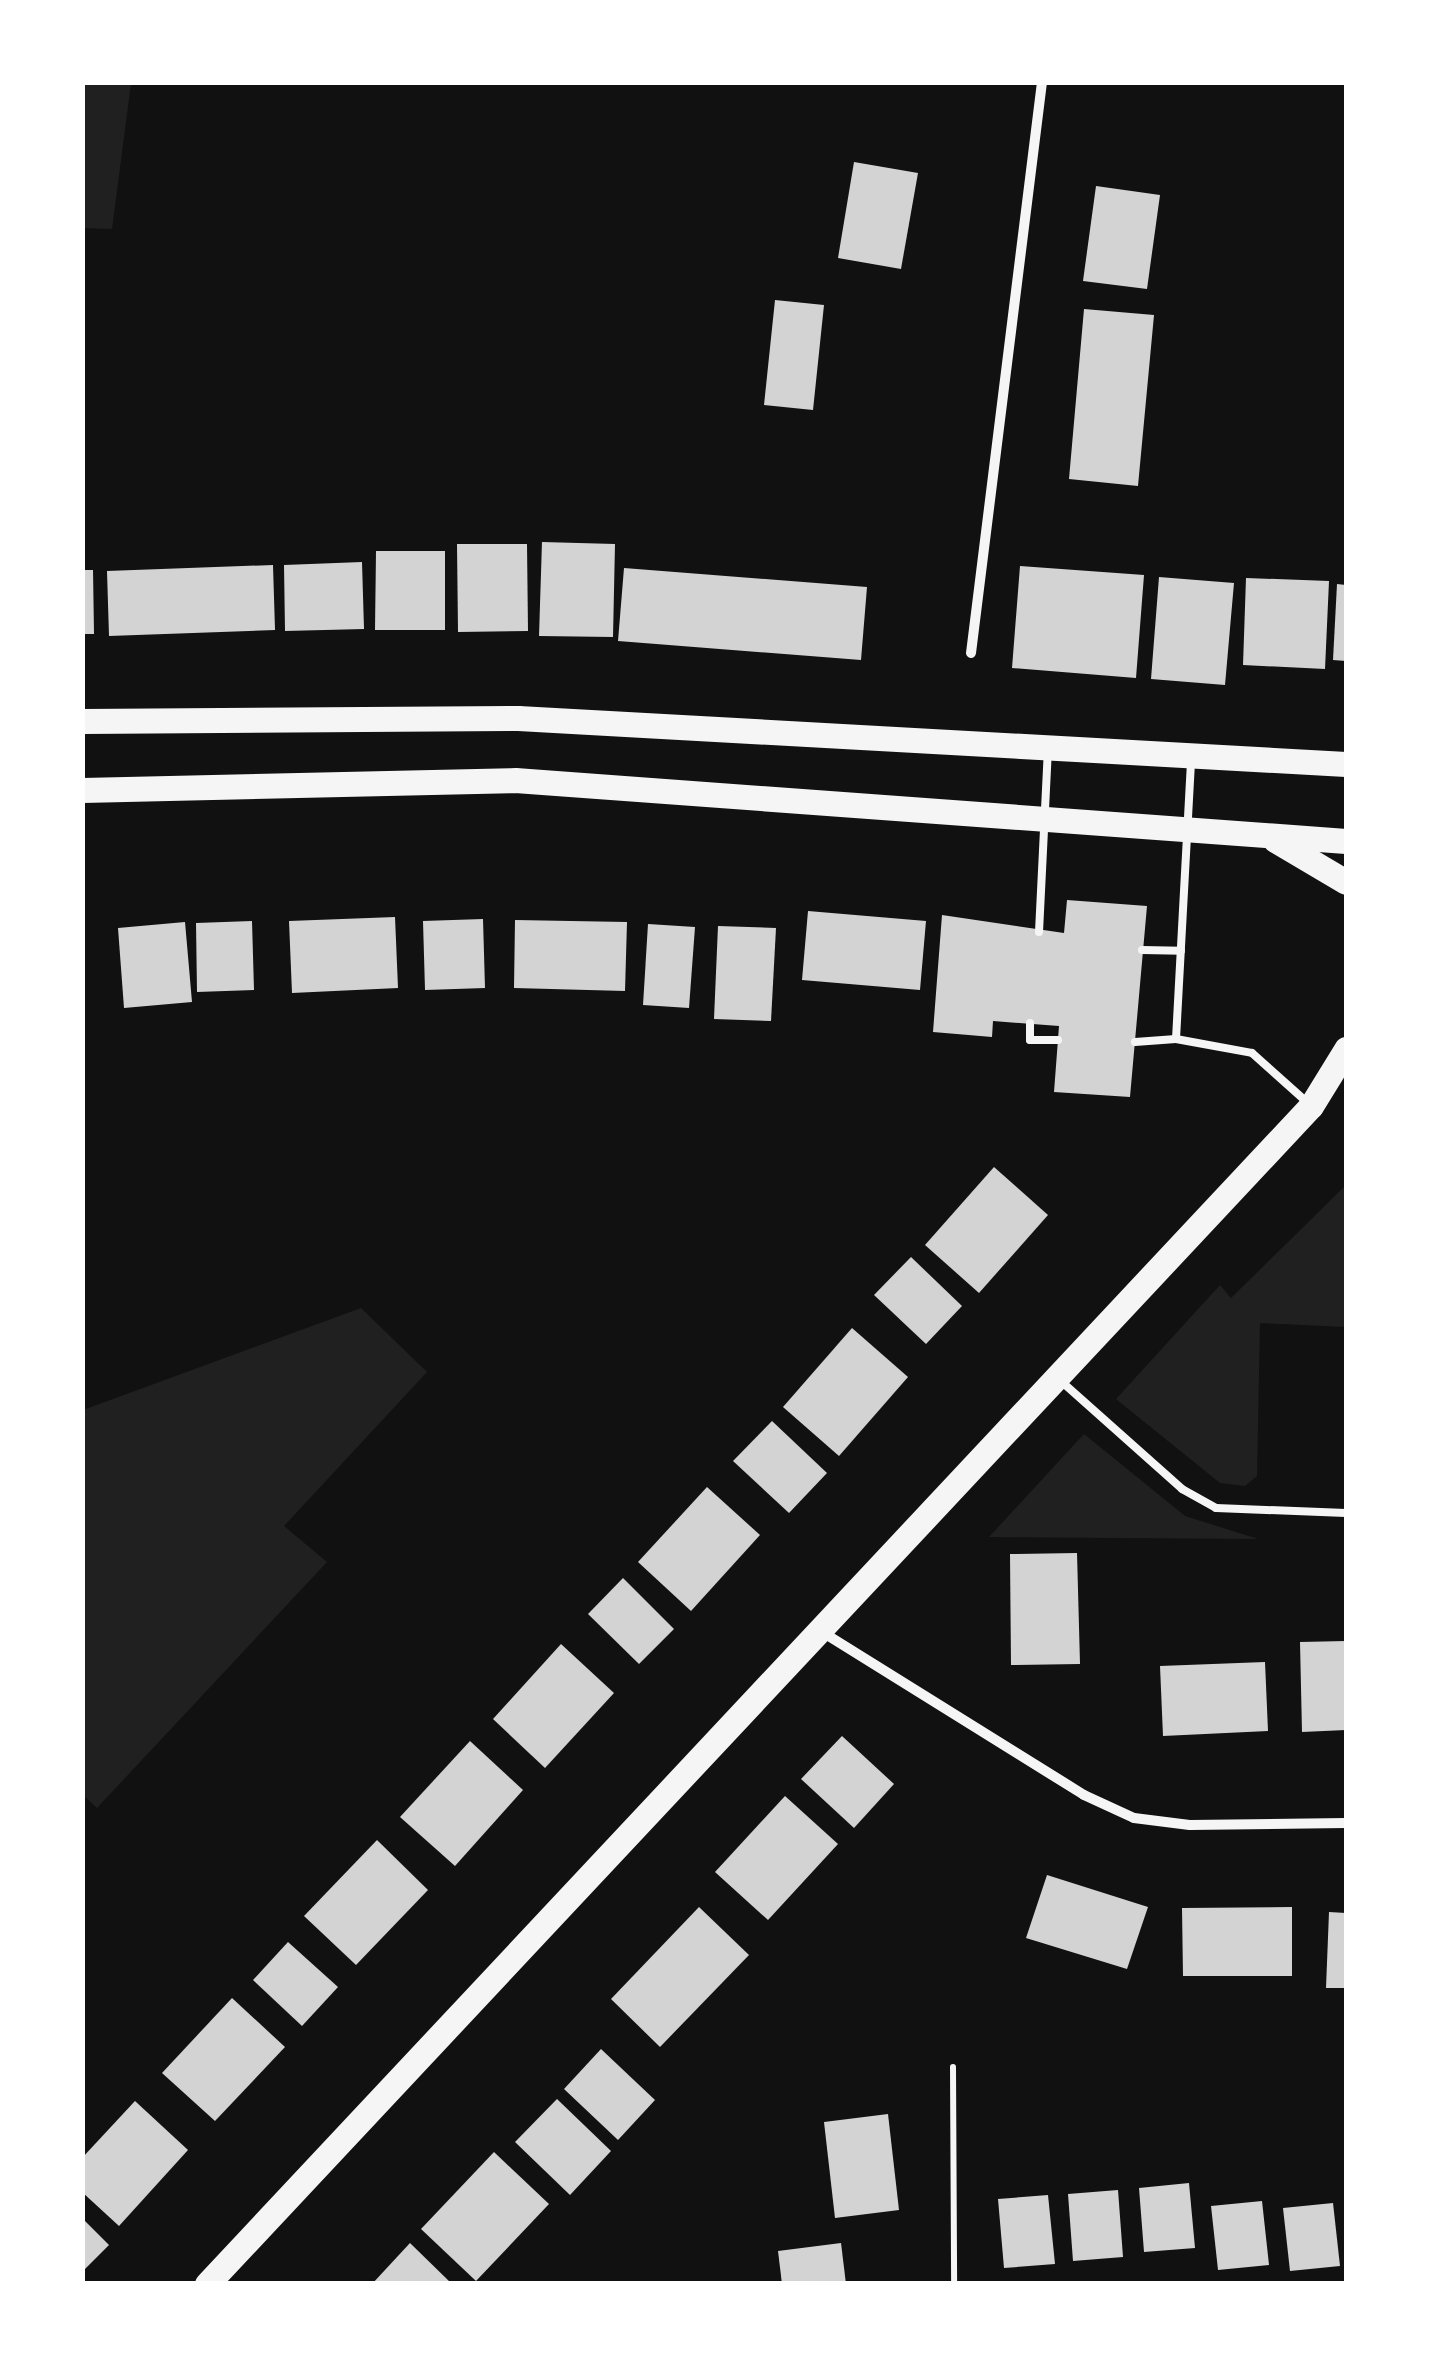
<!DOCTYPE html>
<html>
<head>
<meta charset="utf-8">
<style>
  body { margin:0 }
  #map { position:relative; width:1429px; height:2366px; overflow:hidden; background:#111; font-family:"Noto Serif",serif }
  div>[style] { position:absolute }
  .green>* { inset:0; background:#202020 }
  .building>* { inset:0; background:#d3d3d3 }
  .path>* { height:6px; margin:-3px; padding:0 3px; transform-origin:3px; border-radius:3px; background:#f5f5f5 }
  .service>* { height:8px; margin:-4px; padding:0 4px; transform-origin:4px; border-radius:4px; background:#f5f5f5 }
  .minor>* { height:10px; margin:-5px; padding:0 5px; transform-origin:5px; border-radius:5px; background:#f5f5f5 }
  .primary>* { height:25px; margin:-12.5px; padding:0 12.5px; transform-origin:12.5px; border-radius:12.5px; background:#f5f5f5 }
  span { translate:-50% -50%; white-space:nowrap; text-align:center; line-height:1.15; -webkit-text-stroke:10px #fff; paint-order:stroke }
  .frame { position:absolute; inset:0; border:85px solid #fff; pointer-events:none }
</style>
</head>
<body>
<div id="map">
  <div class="green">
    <i style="clip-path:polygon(83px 82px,131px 83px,112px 229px,83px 228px)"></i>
    <i style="clip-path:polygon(1346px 1185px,1346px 1327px,1260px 1323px,1257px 1476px,1245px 1486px,1220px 1483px,1116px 1399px,1220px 1285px,1231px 1298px)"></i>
    <i style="clip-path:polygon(361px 1308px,427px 1372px,284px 1526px,327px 1562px,97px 1808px,82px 1794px,83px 1410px)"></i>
    <i style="clip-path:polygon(1084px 1434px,1185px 1516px,1258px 1539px,989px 1537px)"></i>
  </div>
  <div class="building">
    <i style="clip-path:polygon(854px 162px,918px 173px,901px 269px,838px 258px)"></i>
    <i style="clip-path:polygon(1096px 186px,1160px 195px,1147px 289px,1083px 281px)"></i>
    <i style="clip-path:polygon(775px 300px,824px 305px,813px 410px,764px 405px)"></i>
    <i style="clip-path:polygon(1084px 309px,1154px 315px,1138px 486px,1069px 479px)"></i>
    <i style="clip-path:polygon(542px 542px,615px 544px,613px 637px,539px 636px)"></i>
    <i style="clip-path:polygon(457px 544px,527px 544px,528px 631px,458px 632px)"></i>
    <i style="clip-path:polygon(376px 551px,445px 551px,445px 630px,375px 630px)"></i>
    <i style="clip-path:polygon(362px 562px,364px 629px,285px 631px,284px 565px)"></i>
    <i style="clip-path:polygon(273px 565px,275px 630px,109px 636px,107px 571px)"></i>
    <i style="clip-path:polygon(1020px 566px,1144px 575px,1136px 678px,1012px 668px)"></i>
    <i style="clip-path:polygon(624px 568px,867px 587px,861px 660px,618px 641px)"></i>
    <i style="clip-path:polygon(82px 570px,93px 570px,94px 634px,82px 634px)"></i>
    <i style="clip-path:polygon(1159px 577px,1234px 583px,1225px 685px,1151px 679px)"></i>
    <i style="clip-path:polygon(1246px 578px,1329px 581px,1325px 669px,1243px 665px)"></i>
    <i style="clip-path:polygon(1337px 584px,1346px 585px,1346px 661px,1333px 660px)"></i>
    <i style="clip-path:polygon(1067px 900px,1147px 906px,1130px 1097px,1054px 1092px,1059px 1026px,993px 1021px,992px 1037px,933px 1032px,942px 915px,1064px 933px)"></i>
    <i style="clip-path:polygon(808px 911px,926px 921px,920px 990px,802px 980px)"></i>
    <i style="clip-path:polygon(395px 917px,398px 988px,292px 993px,289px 921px)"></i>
    <i style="clip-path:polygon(483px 919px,485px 988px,425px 990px,423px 921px)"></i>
    <i style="clip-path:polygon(515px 920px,627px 922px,625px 991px,514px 988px)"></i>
    <i style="clip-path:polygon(252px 921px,254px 990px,197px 992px,196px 923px)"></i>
    <i style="clip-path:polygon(185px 922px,192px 1002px,124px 1008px,118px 928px)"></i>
    <i style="clip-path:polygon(648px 924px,695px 927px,689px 1008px,643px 1005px)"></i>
    <i style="clip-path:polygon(718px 926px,776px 928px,771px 1021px,714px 1019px)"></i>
    <i style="clip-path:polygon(994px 1167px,1048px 1215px,979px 1293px,925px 1245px)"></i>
    <i style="clip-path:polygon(911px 1257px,962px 1306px,926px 1344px,874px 1295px)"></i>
    <i style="clip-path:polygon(852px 1328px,908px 1377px,839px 1456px,783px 1407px)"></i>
    <i style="clip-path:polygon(772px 1421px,827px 1473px,789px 1513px,733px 1461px)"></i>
    <i style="clip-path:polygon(707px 1487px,760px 1535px,691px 1611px,638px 1562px)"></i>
    <i style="clip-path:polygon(1077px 1553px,1080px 1664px,1011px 1665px,1010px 1554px)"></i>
    <i style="clip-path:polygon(623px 1578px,674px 1629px,639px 1664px,588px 1614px)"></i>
    <i style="clip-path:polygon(1346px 1641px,1346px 1730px,1302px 1732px,1300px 1642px)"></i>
    <i style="clip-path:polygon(561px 1644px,614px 1693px,545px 1768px,493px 1719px)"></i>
    <i style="clip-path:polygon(1265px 1662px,1268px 1731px,1163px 1736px,1160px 1666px)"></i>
    <i style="clip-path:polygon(842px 1736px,894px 1784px,854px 1828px,801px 1779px)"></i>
    <i style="clip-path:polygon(470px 1741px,523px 1790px,455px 1866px,400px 1817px)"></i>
    <i style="clip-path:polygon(785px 1796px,838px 1844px,768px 1920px,715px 1872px)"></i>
    <i style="clip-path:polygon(377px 1840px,428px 1890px,356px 1965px,304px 1916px)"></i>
    <i style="clip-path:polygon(1047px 1875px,1148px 1907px,1127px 1969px,1026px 1938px)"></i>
    <i style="clip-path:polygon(699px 1907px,749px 1955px,660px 2047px,611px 1999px)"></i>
    <i style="clip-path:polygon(1292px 1907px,1292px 1976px,1183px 1976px,1182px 1908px)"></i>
    <i style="clip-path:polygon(1329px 1912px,1346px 1913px,1346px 1988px,1326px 1988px)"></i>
    <i style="clip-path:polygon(288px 1942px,338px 1987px,302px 2026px,253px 1980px)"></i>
    <i style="clip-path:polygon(232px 1998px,285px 2047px,215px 2121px,162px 2073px)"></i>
    <i style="clip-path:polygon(601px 2049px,655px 2100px,618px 2140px,564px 2089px)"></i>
    <i style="clip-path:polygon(557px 2099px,611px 2151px,570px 2195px,515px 2142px)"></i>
    <i style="clip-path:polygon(135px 2101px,188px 2150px,119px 2226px,82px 2192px,82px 2158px)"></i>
    <i style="clip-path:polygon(888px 2114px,899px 2210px,835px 2218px,824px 2122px)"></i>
    <i style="clip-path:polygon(494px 2152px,549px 2204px,476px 2281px,421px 2229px)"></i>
    <i style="clip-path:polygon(1189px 2183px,1195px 2248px,1144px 2252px,1139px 2188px)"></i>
    <i style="clip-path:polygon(1118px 2190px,1123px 2257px,1073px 2261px,1068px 2194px)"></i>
    <i style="clip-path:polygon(1048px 2195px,1055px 2264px,1004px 2268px,998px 2199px)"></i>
    <i style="clip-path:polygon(1262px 2201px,1269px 2265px,1218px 2270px,1211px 2206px)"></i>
    <i style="clip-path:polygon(1333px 2203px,1340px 2266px,1290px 2271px,1283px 2208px)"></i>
    <i style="clip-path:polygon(82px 2218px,109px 2245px,82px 2272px)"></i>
    <i style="clip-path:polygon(410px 2243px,452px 2284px,372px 2284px)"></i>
    <i style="clip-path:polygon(841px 2243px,846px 2284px,782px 2284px,778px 2251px)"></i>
  </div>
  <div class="path">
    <i style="left:953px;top:2067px;width:217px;rotate:89.7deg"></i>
  </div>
  <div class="service">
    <i style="left:1039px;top:932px;width:181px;rotate:-87.2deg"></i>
    <i style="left:1142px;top:950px;width:39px;rotate:1deg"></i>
    <i style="left:1030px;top:1023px;width:17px;rotate:90deg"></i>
    <i style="left:1030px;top:1040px;width:28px"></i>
    <i style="left:1176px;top:1039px;width:280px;rotate:-86.9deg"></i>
    <i style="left:1135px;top:1042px;width:41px;rotate:-4.2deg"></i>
    <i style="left:1176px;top:1039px;width:77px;rotate:10.4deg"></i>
    <i style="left:1252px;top:1053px;width:75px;rotate:41.8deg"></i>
    <i style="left:1062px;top:1382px;width:161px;rotate:41.7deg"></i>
    <i style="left:1182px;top:1489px;width:39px;rotate:29deg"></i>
    <i style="left:1216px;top:1508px;width:130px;rotate:2.2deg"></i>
  </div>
  <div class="minor">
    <i style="left:971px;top:653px;width:575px;rotate:-82.91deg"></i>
    <i style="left:819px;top:1630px;width:312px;rotate:31.9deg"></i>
    <i style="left:1084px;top:1795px;width:55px;rotate:24.7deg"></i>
    <i style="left:1134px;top:1818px;width:56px;rotate:7.1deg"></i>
    <i style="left:1190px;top:1825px;width:156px;rotate:-0.7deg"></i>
  </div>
  <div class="primary">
    <i style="left:82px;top:721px;width:436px;rotate:-0.4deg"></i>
    <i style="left:518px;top:718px;width:829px;rotate:3.18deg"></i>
    <i style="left:82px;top:790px;width:433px;rotate:-1.3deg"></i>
    <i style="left:515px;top:780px;width:833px;rotate:4.2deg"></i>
    <i style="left:1275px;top:840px;width:82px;rotate:30.6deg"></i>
    <i style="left:207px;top:2284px;width:1614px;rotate:-46.86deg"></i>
    <i style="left:1311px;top:1106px;width:67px;rotate:-58.4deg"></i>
  </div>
  <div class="frame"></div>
</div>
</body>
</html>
